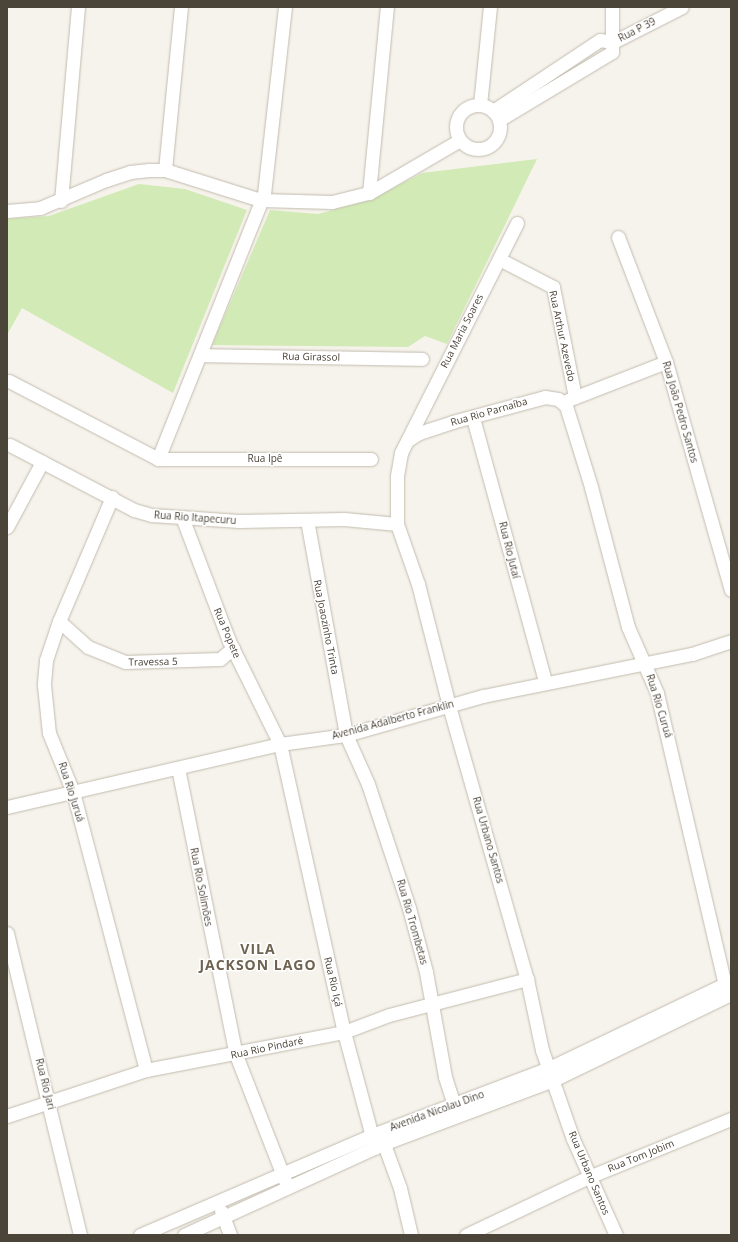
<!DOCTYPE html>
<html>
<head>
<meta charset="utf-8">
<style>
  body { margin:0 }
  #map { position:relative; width:738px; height:1242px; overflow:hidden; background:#f6f3ec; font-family:"Open Sans",sans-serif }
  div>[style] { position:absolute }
  .green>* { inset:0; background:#d2eab5 }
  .roads { filter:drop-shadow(0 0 1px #c2bbae) drop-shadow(0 0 1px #c2bbae) }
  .minor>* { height:13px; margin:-6.5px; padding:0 6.5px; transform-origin:6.5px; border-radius:6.5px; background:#fff }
  .minor>.ring { margin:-6.5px; padding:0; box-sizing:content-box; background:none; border:13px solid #fff; border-radius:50% }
  span { translate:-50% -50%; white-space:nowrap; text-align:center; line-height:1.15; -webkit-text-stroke:3px #fff; paint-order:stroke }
  .street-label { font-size:10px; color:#4b4439 }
  .district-label { font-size:14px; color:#6e6250; font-weight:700; letter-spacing:1px }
  .frame { position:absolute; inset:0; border:8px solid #4b4439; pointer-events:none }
</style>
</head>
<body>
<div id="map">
  <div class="green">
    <i style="clip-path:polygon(537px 159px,447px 344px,425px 336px,408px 347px,212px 345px,270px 210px,318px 214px,370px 200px,422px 173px)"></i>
    <i style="clip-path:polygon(139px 184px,185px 189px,247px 210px,173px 393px,22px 308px,7px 335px,7px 219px,49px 216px)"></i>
  </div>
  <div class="roads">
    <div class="minor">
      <i style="left:613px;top:42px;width:77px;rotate:-26.9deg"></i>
      <i style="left:480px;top:105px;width:99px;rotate:-84.2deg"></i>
      <i class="ring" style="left:456px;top:105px;width:31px;height:31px"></i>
      <i style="left:493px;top:111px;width:128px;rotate:-33.6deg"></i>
      <i style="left:600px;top:40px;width:13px;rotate:9deg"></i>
      <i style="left:499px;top:120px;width:132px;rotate:-31deg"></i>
      <i style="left:612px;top:52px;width:45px;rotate:-90deg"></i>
      <i style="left:165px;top:170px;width:164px;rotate:-84.4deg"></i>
      <i style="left:369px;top:193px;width:187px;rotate:-84.5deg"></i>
      <i style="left:61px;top:201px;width:195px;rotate:-85deg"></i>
      <i style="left:7px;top:211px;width:33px;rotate:-5deg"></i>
      <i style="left:40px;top:208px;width:72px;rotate:-23deg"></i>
      <i style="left:106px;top:180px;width:25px;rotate:-18deg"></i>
      <i style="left:130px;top:172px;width:19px;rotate:-6deg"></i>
      <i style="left:149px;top:170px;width:16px"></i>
      <i style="left:165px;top:170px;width:101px;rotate:17.4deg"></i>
      <i style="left:261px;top:200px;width:71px;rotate:1.6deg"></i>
      <i style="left:332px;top:202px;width:38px;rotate:-14deg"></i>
      <i style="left:369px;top:193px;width:105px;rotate:-30.2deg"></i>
      <i style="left:517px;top:223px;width:258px;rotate:116.8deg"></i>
      <i style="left:401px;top:453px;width:23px;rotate:100deg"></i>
      <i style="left:397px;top:476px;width:48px;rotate:90deg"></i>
      <i style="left:397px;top:524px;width:64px;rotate:70.7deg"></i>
      <i style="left:418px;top:584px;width:126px;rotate:75.7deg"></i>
      <i style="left:449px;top:706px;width:284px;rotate:74.1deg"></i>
      <i style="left:527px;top:979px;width:73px;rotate:78.1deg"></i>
      <i style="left:542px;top:1050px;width:94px;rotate:70.8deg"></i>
      <i style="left:573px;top:1139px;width:105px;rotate:65.9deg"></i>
      <i style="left:618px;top:237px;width:134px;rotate:69deg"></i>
      <i style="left:666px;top:362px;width:237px;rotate:74.1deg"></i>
      <i style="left:499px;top:259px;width:61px;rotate:27.4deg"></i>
      <i style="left:553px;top:287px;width:112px;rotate:78.7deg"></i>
      <i style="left:200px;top:355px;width:222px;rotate:1deg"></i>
      <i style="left:9px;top:381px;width:168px;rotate:27.6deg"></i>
      <i style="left:158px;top:459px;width:213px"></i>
      <i style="left:568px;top:400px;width:105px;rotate:-21.2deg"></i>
      <i style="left:473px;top:418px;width:274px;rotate:74.7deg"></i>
      <i style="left:408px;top:440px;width:13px;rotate:-32deg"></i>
      <i style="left:419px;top:433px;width:35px;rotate:-18deg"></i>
      <i style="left:452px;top:422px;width:96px;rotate:-15deg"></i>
      <i style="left:545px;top:397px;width:13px;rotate:9deg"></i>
      <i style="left:558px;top:399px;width:11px;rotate:41deg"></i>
      <i style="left:566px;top:406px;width:85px;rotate:72.8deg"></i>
      <i style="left:591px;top:487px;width:145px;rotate:75.2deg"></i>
      <i style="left:628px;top:627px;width:72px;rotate:66.3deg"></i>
      <i style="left:657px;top:693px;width:300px;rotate:76.9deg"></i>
      <i style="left:10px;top:445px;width:140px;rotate:27.7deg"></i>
      <i style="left:134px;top:510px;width:19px;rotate:16deg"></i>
      <i style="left:152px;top:515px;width:87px;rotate:3.9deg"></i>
      <i style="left:239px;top:521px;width:105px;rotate:-1.1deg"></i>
      <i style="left:344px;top:519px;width:53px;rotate:5.4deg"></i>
      <i style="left:158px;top:459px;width:285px;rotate:-68.2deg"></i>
      <i style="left:264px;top:194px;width:188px;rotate:-83.6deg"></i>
      <i style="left:112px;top:497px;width:135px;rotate:113.1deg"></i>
      <i style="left:59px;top:621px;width:41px;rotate:108.4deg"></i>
      <i style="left:46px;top:660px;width:25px;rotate:95deg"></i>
      <i style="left:44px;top:685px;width:48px;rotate:84.1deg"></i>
      <i style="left:49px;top:733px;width:64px;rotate:67.9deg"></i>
      <i style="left:73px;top:792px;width:287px;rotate:75.3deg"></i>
      <i style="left:182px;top:517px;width:133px;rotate:69.2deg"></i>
      <i style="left:229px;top:641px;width:115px;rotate:63.7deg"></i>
      <i style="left:280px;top:744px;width:295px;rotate:77.5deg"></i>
      <i style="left:344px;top:1032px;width:120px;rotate:75deg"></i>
      <i style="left:307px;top:520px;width:219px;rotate:79.7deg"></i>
      <i style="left:346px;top:735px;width:54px;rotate:65.8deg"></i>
      <i style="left:368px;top:784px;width:131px;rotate:71.7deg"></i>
      <i style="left:409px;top:908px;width:66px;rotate:75.1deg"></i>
      <i style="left:426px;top:972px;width:107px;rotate:79.7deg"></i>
      <i style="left:445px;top:1077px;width:39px;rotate:72deg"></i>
      <i style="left:7px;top:527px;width:74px;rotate:-61.7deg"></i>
      <i style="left:59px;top:621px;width:39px;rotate:42deg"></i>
      <i style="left:88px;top:647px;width:40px;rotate:22deg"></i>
      <i style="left:125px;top:662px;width:95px;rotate:-1.8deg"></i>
      <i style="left:220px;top:659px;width:17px;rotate:-40deg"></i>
      <i style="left:178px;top:768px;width:293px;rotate:78.6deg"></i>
      <i style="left:236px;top:1055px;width:137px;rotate:68.7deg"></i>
      <i style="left:7px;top:807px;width:280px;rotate:-13deg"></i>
      <i style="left:280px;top:744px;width:67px;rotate:-7.8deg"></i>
      <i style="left:346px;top:735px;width:142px;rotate:-15.9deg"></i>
      <i style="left:483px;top:696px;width:213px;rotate:-11.4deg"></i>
      <i style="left:692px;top:654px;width:41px;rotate:-18.4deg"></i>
      <i style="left:7px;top:933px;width:311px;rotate:76.4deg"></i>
      <i style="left:7px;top:1116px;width:146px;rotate:-18.3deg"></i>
      <i style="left:146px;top:1070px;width:202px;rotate:-10.9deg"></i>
      <i style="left:344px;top:1032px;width:48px;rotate:-20.7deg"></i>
      <i style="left:389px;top:1015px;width:143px;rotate:-14.6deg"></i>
      <i style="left:381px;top:1136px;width:55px;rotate:69.9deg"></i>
      <i style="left:400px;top:1188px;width:48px;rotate:76.8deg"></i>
      <i style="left:221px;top:1211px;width:26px;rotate:69deg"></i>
      <i style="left:140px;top:1235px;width:253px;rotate:-23.3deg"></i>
      <i style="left:372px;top:1135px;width:189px;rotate:-20.7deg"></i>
      <i style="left:549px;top:1068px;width:202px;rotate:-25.5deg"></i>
      <i style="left:184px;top:1235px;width:219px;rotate:-24.6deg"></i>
      <i style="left:383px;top:1144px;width:182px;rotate:-20.6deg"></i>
      <i style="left:553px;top:1080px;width:198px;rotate:-25.8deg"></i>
      <i style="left:466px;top:1235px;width:138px;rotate:-25.3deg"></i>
      <i style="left:591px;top:1176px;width:151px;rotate:-22.2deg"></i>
    </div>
  </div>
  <div class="street-label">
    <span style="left:637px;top:30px;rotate:-27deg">Rua P 39</span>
    <span style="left:462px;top:331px;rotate:-63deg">Rua Maria Soares</span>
    <span style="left:562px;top:336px;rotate:78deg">Rua Arthur Azevedo</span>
    <span style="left:311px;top:357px;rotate:1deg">Rua Girassol</span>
    <span style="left:489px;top:412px;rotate:-16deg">Rua Rio Parnaíba</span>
    <span style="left:680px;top:412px;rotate:74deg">Rua João Pedro Santos</span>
    <span style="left:265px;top:459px">Rua Ipê</span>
    <span style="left:195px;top:518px;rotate:4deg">Rua Rio Itapecuru</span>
    <span style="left:509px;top:550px;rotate:76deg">Rua Rio Jutaí</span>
    <span style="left:326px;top:627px;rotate:79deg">Rua Joaozinho Trinta</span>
    <span style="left:227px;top:633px;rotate:67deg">Rua Popete</span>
    <span style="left:153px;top:662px;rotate:-1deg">Travessa 5</span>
    <span style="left:659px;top:706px;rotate:73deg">Rua Rio Curuá</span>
    <span style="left:393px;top:720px;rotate:-15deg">Avenida Adalberto Franklin</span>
    <span style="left:71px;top:792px;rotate:72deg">Rua Rio Juruá</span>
    <span style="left:488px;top:840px;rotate:74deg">Rua Urbano Santos</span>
    <span style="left:201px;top:887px;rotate:79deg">Rua Rio Solimões</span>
    <span style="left:412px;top:922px;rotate:74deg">Rua Rio Trombetas</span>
    <span style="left:333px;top:982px;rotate:77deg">Rua Rio Içá</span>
    <span style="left:267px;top:1048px;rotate:-12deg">Rua Rio Pindaré</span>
    <span style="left:45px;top:1084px;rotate:76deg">Rua Rio Jari</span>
    <span style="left:437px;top:1111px;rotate:-20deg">Avenida Nicolau Dino</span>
    <span style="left:641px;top:1156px;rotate:-22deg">Rua Tom Jobim</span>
    <span style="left:589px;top:1173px;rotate:67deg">Rua Urbano Santos</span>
  </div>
  <div class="district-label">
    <span style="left:258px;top:957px">VILA<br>JACKSON LAGO</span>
  </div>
  <div class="frame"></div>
</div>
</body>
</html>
